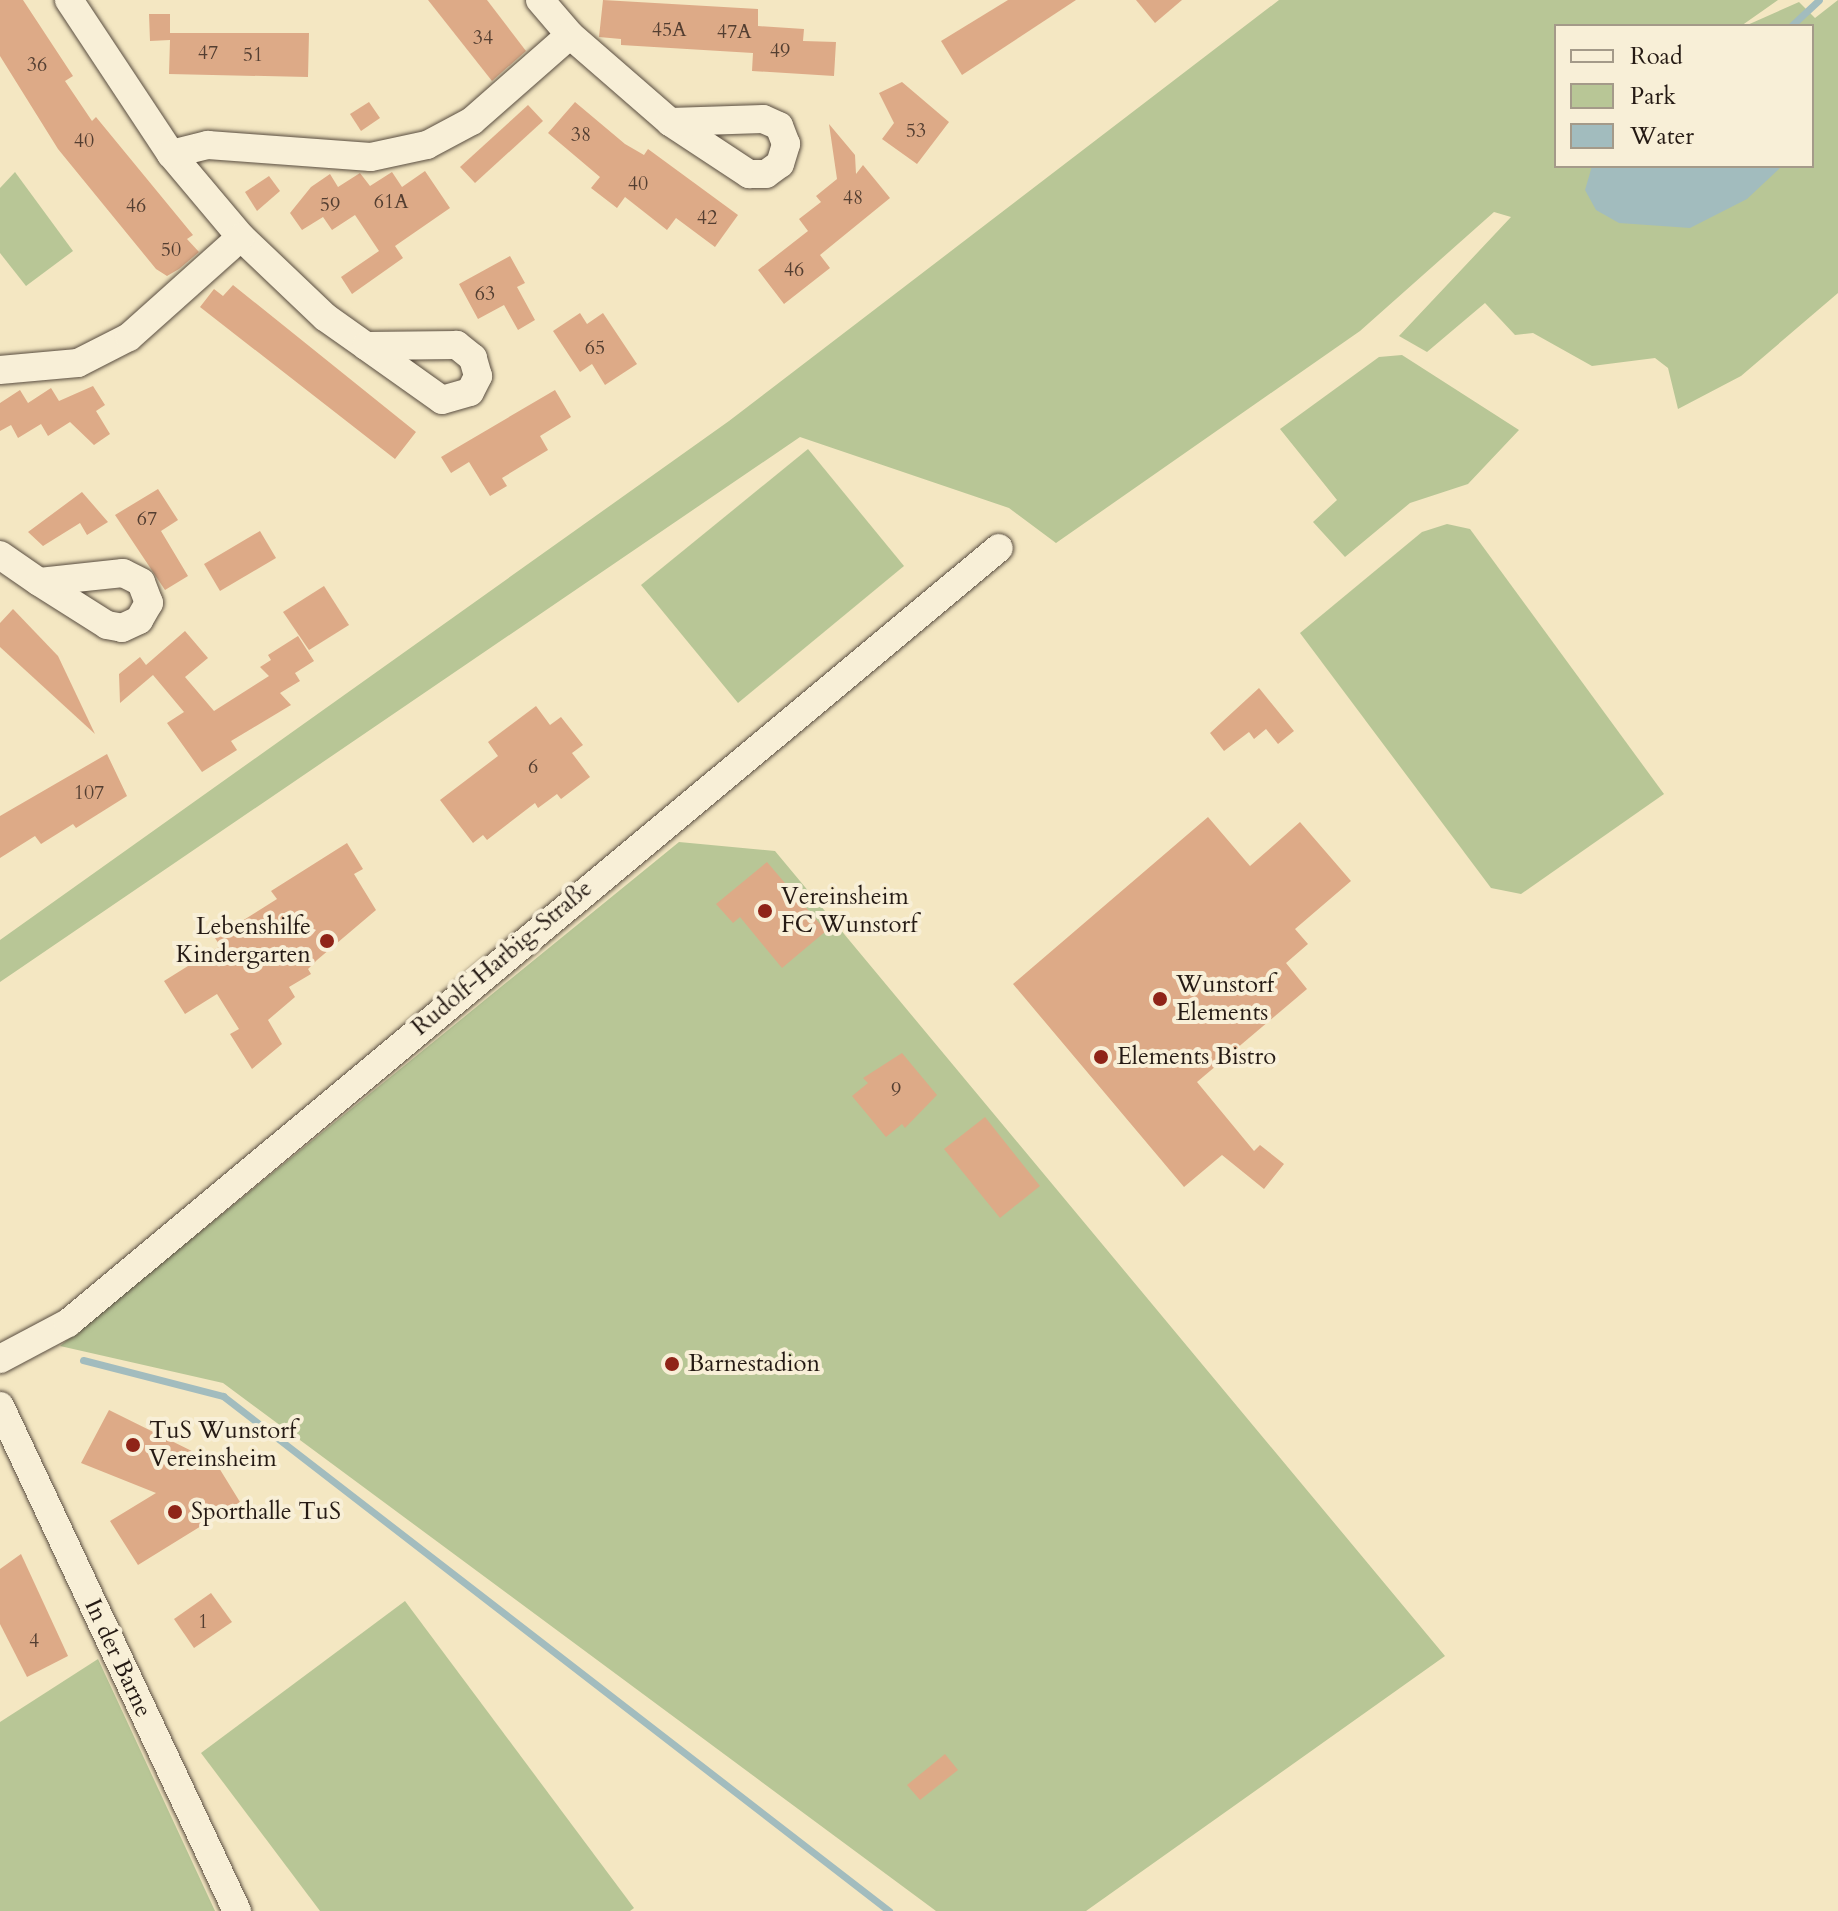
<!DOCTYPE html>
<html>
<head>
<meta charset="utf-8">
<style>
  body { margin:0 }
  #map { position:relative; width:1838px; height:1911px; overflow:hidden; background:#f4e7c2; font-family:Cardo,serif }
  div>[style] { position:absolute }
  .green>* { inset:0; background:#b8c696 }
  .water>* { inset:0; background:#a2bcbe }
  .stream>* { height:7px; margin:-3.5px; padding:0 3.5px; transform-origin:3.5px; border-radius:3.5px; background:#a2bcbe }
  .building>* { inset:0; background:#ddaa87 }
  .roads { filter:drop-shadow(0 0 2px #594d40) drop-shadow(0 0 2px #594d40) }
  .street>* { height:28px; margin:-14px; padding:0 14px; transform-origin:14px; border-radius:14px; background:#f8efd7 }
  .dots>* { width:22px; height:22px; translate:-50% -50%; box-sizing:border-box; border:4px solid #f8efd7; border-radius:50% }
  span { translate:-50% -50%; white-space:nowrap; text-align:center; line-height:1.15; -webkit-text-stroke:8px #f8efd7; paint-order:stroke }
  .number-label { font-size:20px; color:#533e31 }
  .number-label span { -webkit-text-stroke-width:0 }
  .poi-label { font-size:24px; color:#251a14 }
  .left { translate:0 -50%; text-align:left }
  .right { translate:-100% -50%; text-align:right }
  .street-label { font-size:24px; color:#251a14 }
  .legend { position:absolute; left:1554px; top:24px; width:260px; height:144px; box-sizing:border-box; background:#f8efd7; border:2px solid #a49a89; margin:0; padding:10px 14px; list-style:none; font-size:24px; color:#251a14 }
  .legend li { display:flex; align-items:center; gap:16px; height:40px }
  .legend b { width:40px; border:2px solid #a49a89 }
</style>
</head>
<body>
<div id="map">
  <div class="green">
    <i style="clip-path:polygon(1279px 0,1778px 0,1741px 26px,1556px 26px,1556px 166px,1812px 166px,1812px 26px,1745px 26px,1799px 2px,1815px 18px,1838px 0,1838px 293px,1741px 376px,1678px 409px,1668px 368px,1655px 358px,1592px 366px,1533px 333px,1515px 335px,1485px 303px,1427px 352px,1399px 336px,1511px 217px,1494px 212px,1360px 331px,1056px 543px,1009px 508px,800px 437px,0 982px,0 940px,729px 421px)"></i>
    <i style="clip-path:polygon(15px 172px,73px 251px,26px 286px,0 253px,0 188px)"></i>
    <i style="clip-path:polygon(1402px 355px,1519px 430px,1468px 484px,1410px 503px,1345px 557px,1313px 522px,1337px 500px,1280px 429px,1379px 357px)"></i>
    <i style="clip-path:polygon(808px 449px,904px 566px,738px 703px,641px 585px)"></i>
    <i style="clip-path:polygon(1447px 524px,1470px 529px,1664px 794px,1521px 894px,1491px 888px,1300px 633px,1422px 532px)"></i>
    <i style="clip-path:polygon(679px 842px,775px 851px,1445px 1656px,1086px 1911px,936px 1911px,223px 1383px,60px 1346px)"></i>
    <i style="clip-path:polygon(405px 1601px,634px 1908px,630px 1911px,320px 1911px,201px 1753px)"></i>
    <i style="clip-path:polygon(98px 1659px,215px 1911px,0 1911px,0 1722px)"></i>
  </div>
  <div class="water">
    <i style="clip-path:polygon(1592px 166px,1782px 166px,1747px 199px,1690px 228px,1619px 223px,1596px 210px,1585px 190px)"></i>
  </div>
  <div class="stream">
    <i style="left:1791px;top:26px;width:38px;rotate:-43deg"></i>
    <i style="left:83px;top:1360px;width:145px;rotate:14.4deg"></i>
    <i style="left:223px;top:1396px;width:842px;rotate:37.71deg"></i>
  </div>
  <div class="building">
    <i style="clip-path:polygon(0 0,23px 0,73px 76px,65px 81px,92px 121px,96px 117px,193px 235px,187px 239px,199px 252px,179px 269px,167px 276px,156px 269px,58px 149px,0 56px)"></i>
    <i style="clip-path:polygon(428px 0,487px 0,526px 51px,492px 81px)"></i>
    <i style="clip-path:polygon(603px 0,758px 9px,758px 26px,804px 29px,803px 41px,836px 42px,834px 76px,752px 71px,753px 53px,621px 45px,621px 39px,599px 37px)"></i>
    <i style="clip-path:polygon(1008px 0,1076px 0,962px 75px,941px 41px)"></i>
    <i style="clip-path:polygon(1136px 0,1182px 0,1155px 23px)"></i>
    <i style="clip-path:polygon(149px 14px,170px 14px,170px 33px,309px 33px,308px 77px,169px 74px,170px 40px,150px 41px)"></i>
    <i style="clip-path:polygon(902px 82px,949px 122px,917px 164px,882px 139px,894px 123px,879px 93px)"></i>
    <i style="clip-path:polygon(369px 102px,380px 118px,361px 131px,350px 114px)"></i>
    <i style="clip-path:polygon(575px 102px,625px 144px,644px 155px,648px 149px,738px 215px,715px 247px,676px 218px,667px 230px,625px 197px,617px 208px,591px 188px,600px 177px,548px 133px)"></i>
    <i style="clip-path:polygon(528px 105px,543px 121px,475px 183px,460px 167px)"></i>
    <i style="clip-path:polygon(829px 124px,855px 155px,856px 174px,863px 165px,890px 198px,820px 255px,830px 268px,784px 304px,758px 270px,808px 231px,799px 219px,821px 202px,816px 196px,837px 179px)"></i>
    <i style="clip-path:polygon(425px 171px,450px 208px,395px 246px,403px 258px,352px 294px,341px 277px,379px 251px,355px 215px,332px 230px,323px 217px,302px 230px,290px 213px,311px 187px,330px 174px,338px 187px,360px 173px,370px 186px,392px 172px,402px 187px)"></i>
    <i style="clip-path:polygon(269px 176px,280px 191px,257px 211px,245px 192px)"></i>
    <i style="clip-path:polygon(510px 256px,525px 283px,517px 287px,535px 320px,518px 330px,504px 305px,478px 319px,459px 284px)"></i>
    <i style="clip-path:polygon(233px 285px,416px 432px,395px 459px,200px 307px,214px 289px,223px 296px)"></i>
    <i style="clip-path:polygon(580px 313px,587px 324px,603px 313px,637px 364px,605px 385px,592px 364px,580px 372px,553px 331px)"></i>
    <i style="clip-path:polygon(93px 386px,105px 405px,96px 411px,110px 434px,94px 445px,70px 422px,48px 436px,41px 424px,18px 438px,11px 425px,0 431px,0 403px,20px 390px,28px 403px,51px 388px,59px 401px)"></i>
    <i style="clip-path:polygon(555px 390px,571px 417px,540px 436px,548px 450px,502px 478px,507px 486px,490px 496px,469px 462px,451px 473px,441px 457px)"></i>
    <i style="clip-path:polygon(158px 489px,178px 520px,161px 531px,188px 576px,165px 590px,115px 515px)"></i>
    <i style="clip-path:polygon(82px 492px,108px 522px,87px 535px,80px 523px,43px 546px,28px 532px)"></i>
    <i style="clip-path:polygon(260px 531px,276px 558px,220px 591px,204px 564px)"></i>
    <i style="clip-path:polygon(324px 586px,349px 625px,309px 650px,283px 612px)"></i>
    <i style="clip-path:polygon(13px 609px,58px 656px,95px 734px,0 647px,0 623px)"></i>
    <i style="clip-path:polygon(185px 631px,208px 658px,185px 677px,214px 711px,269px 676px,260px 667px,271px 660px,268px 655px,298px 636px,314px 661px,295px 673px,300px 681px,280px 693px,291px 705px,231px 741px,237px 750px,202px 772px,167px 723px,184px 712px,153px 675px,120px 703px,119px 674px,140px 657px,146px 665px)"></i>
    <i style="clip-path:polygon(1259px 688px,1294px 731px,1278px 744px,1266px 729px,1254px 739px,1249px 732px,1224px 751px,1210px 733px)"></i>
    <i style="clip-path:polygon(536px 706px,550px 725px,561px 717px,583px 745px,572px 753px,590px 777px,561px 799px,557px 794px,538px 808px,535px 803px,487px 840px,483px 835px,473px 843px,440px 800px,498px 756px,488px 742px)"></i>
    <i style="clip-path:polygon(107px 754px,127px 796px,76px 828px,73px 824px,41px 844px,35px 836px,0 858px,0 816px)"></i>
    <i style="clip-path:polygon(1208px 817px,1250px 866px,1300px 822px,1351px 881px,1295px 929px,1308px 944px,1286px 963px,1307px 989px,1197px 1082px,1254px 1151px,1260px 1145px,1284px 1164px,1264px 1189px,1222px 1155px,1184px 1187px,1013px 984px)"></i>
    <i style="clip-path:polygon(347px 843px,363px 869px,354px 874px,376px 910px,317px 960px,308px 969px,311px 974px,289px 987px,295px 997px,268px 1020px,282px 1044px,252px 1069px,230px 1034px,239px 1029px,217px 994px,185px 1014px,164px 981px,220px 946px,215px 938px,277px 899px,271px 891px)"></i>
    <i style="clip-path:polygon(767px 862px,826px 931px,782px 968px,740px 917px,733px 923px,716px 904px)"></i>
    <i style="clip-path:polygon(902px 1053px,937px 1095px,905px 1128px,902px 1124px,886px 1137px,852px 1096px,868px 1083px,863px 1078px)"></i>
    <i style="clip-path:polygon(985px 1117px,1040px 1186px,1000px 1218px,944px 1149px)"></i>
    <i style="clip-path:polygon(109px 1410px,216px 1463px,240px 1502px,138px 1565px,110px 1521px,156px 1493px,81px 1463px)"></i>
    <i style="clip-path:polygon(21px 1554px,68px 1656px,27px 1677px,0 1624px,0 1569px)"></i>
    <i style="clip-path:polygon(211px 1593px,232px 1622px,194px 1648px,174px 1619px)"></i>
    <i style="clip-path:polygon(945px 1754px,958px 1770px,920px 1800px,907px 1785px)"></i>
  </div>
  <div class="roads">
    <div class="street">
      <i style="left:69px;top:0;width:185px;rotate:56.5deg"></i>
      <i style="left:171px;top:154px;width:109px;rotate:49.9deg"></i>
      <i style="left:241px;top:237px;width:116px;rotate:43.6deg"></i>
      <i style="left:325px;top:317px;width:50px;rotate:35.3deg"></i>
      <i style="left:366px;top:346px;width:93px;rotate:35.4deg"></i>
      <i style="left:442px;top:400px;width:29px;rotate:-16deg"></i>
      <i style="left:470px;top:392px;width:18px;rotate:-63deg"></i>
      <i style="left:478px;top:376px;width:19px;rotate:-106deg"></i>
      <i style="left:473px;top:358px;width:21px;rotate:-141deg"></i>
      <i style="left:457px;top:345px;width:91px;rotate:179.4deg"></i>
      <i style="left:540px;top:0;width:46px;rotate:49.4deg"></i>
      <i style="left:570px;top:35px;width:133px;rotate:41deg"></i>
      <i style="left:670px;top:122px;width:95px;rotate:33.4deg"></i>
      <i style="left:749px;top:174px;width:17px"></i>
      <i style="left:766px;top:174px;width:17px;rotate:-36deg"></i>
      <i style="left:780px;top:164px;width:21px;rotate:-73deg"></i>
      <i style="left:786px;top:144px;width:19px;rotate:-111deg"></i>
      <i style="left:779px;top:126px;width:17px;rotate:-156deg"></i>
      <i style="left:763px;top:119px;width:93px;rotate:178.2deg"></i>
      <i style="left:171px;top:154px;width:38px;rotate:-14deg"></i>
      <i style="left:208px;top:145px;width:163px;rotate:4.2deg"></i>
      <i style="left:371px;top:157px;width:57px;rotate:-12.1deg"></i>
      <i style="left:427px;top:145px;width:51px;rotate:-28.1deg"></i>
      <i style="left:472px;top:121px;width:130px;rotate:-41.3deg"></i>
      <i style="left:0;top:370px;width:78px;rotate:-5.1deg"></i>
      <i style="left:78px;top:363px;width:57px;rotate:-27deg"></i>
      <i style="left:129px;top:337px;width:150px;rotate:-41.8deg"></i>
      <i style="left:0;top:555px;width:47px;rotate:34.7deg"></i>
      <i style="left:39px;top:582px;width:80px;rotate:32.3deg"></i>
      <i style="left:107px;top:625px;width:15px;rotate:11deg"></i>
      <i style="left:122px;top:628px;width:19px;rotate:-25deg"></i>
      <i style="left:139px;top:620px;width:20px;rotate:-60deg"></i>
      <i style="left:149px;top:603px;width:22px;rotate:-111deg"></i>
      <i style="left:141px;top:582px;width:20px;rotate:-153deg"></i>
      <i style="left:123px;top:573px;width:84px;rotate:173.9deg"></i>
      <i style="left:0;top:1359px;width:77px;rotate:-27.9deg"></i>
      <i style="left:68px;top:1323px;width:1211px;rotate:-39.78deg"></i>
      <i style="left:0;top:1406px;width:558px;rotate:64.86deg"></i>
    </div>
  </div>
  <div class="dots">
    <i style="left:765px;top:911px;background:#8f2418"></i>
    <i style="left:327px;top:941px;background:#8f2418"></i>
    <i style="left:1160px;top:999px;background:#8f2418"></i>
    <i style="left:1101px;top:1057px;background:#8f2418"></i>
    <i style="left:672px;top:1364px;background:#8f2418"></i>
    <i style="left:133px;top:1445px;background:#8f2418"></i>
    <i style="left:175px;top:1512px;background:#8f2418"></i>
  </div>
  <div class="number-label">
    <span style="left:669px;top:29px">45A</span>
    <span style="left:734px;top:31px">47A</span>
    <span style="left:483px;top:37px">34</span>
    <span style="left:780px;top:50px">49</span>
    <span style="left:208px;top:52px">47</span>
    <span style="left:253px;top:54px">51</span>
    <span style="left:37px;top:64px">36</span>
    <span style="left:916px;top:130px">53</span>
    <span style="left:581px;top:134px">38</span>
    <span style="left:84px;top:140px">40</span>
    <span style="left:638px;top:183px">40</span>
    <span style="left:853px;top:197px">48</span>
    <span style="left:391px;top:201px">61A</span>
    <span style="left:330px;top:204px">59</span>
    <span style="left:136px;top:205px">46</span>
    <span style="left:707px;top:217px">42</span>
    <span style="left:171px;top:249px">50</span>
    <span style="left:794px;top:269px">46</span>
    <span style="left:485px;top:293px">63</span>
    <span style="left:595px;top:347px">65</span>
    <span style="left:147px;top:518px">67</span>
    <span style="left:533px;top:766px">6</span>
    <span style="left:89px;top:792px">107</span>
    <span style="left:896px;top:1089px">9</span>
    <span style="left:203px;top:1621px">1</span>
    <span style="left:34px;top:1640px">4</span>
  </div>
  <div class="poi-label">
    <span class="left" style="left:781px;top:911px">Vereinsheim<br>FC Wunstorf</span>
    <span class="right" style="left:311px;top:941px">Lebenshilfe<br>Kindergarten</span>
    <span class="left" style="left:1176px;top:999px">Wunstorf<br>Elements</span>
    <span class="left" style="left:1117px;top:1057px">Elements Bistro</span>
    <span class="left" style="left:688px;top:1364px">Barnestadion</span>
    <span class="left" style="left:149px;top:1445px">TuS Wunstorf<br>Vereinsheim</span>
    <span class="left" style="left:191px;top:1512px">Sporthalle TuS</span>
  </div>
  <div class="street-label">
    <span style="left:502px;top:958px;rotate:-40deg">Rudolf-Harbig-Straße</span>
    <span style="left:118px;top:1658px;rotate:65deg">In der Barne</span>
  </div>
  <ul class="legend">
  <li><b style="height:10px;background:#f8efd7"></b>Road</li>
  <li><b style="height:22px;background:#b8c696"></b>Park</li>
  <li><b style="height:22px;background:#a2bcbe"></b>Water</li>
  </ul>
</div>
</body>
</html>
